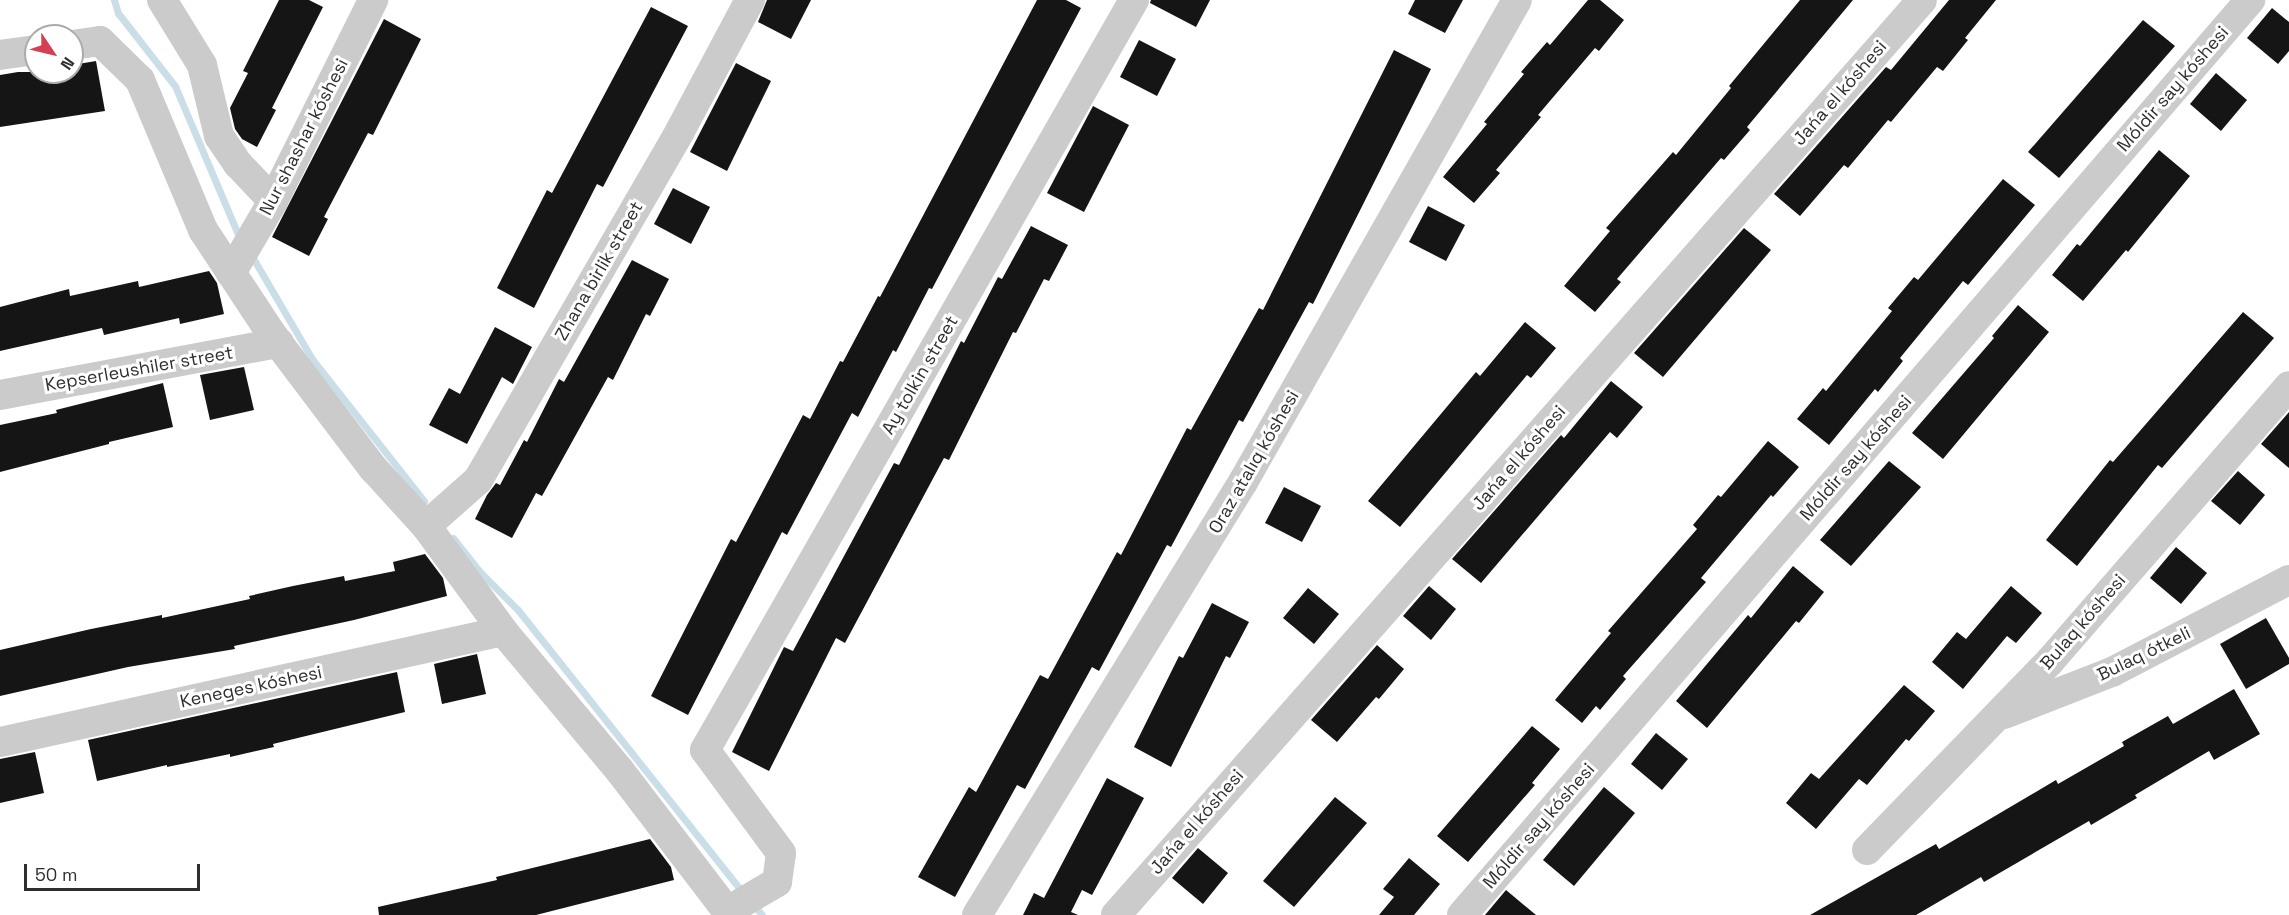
<!DOCTYPE html>
<html>
<head>
<meta charset="utf-8">
<style>
  body { margin:0 }
  #map { position:relative; width:2289px; height:915px; overflow:hidden; background:#fff; font-family:"Space Grotesk",sans-serif }
  div>[style] { position:absolute }
  .stream>* { height:7px; margin:-3.5px; padding:0 3.5px; transform-origin:3.5px; border-radius:3.5px; background:#cadee8 }
  .building>* { inset:0; background:#151515 }
  .minor>* { height:30px; margin:-15px; padding:0 15px; transform-origin:15px; border-radius:15px; background:#cbcbcb }
  span { translate:-50% -50%; white-space:nowrap; text-align:center; line-height:1.15; -webkit-text-stroke:6px #fff; paint-order:stroke }
  .street-label { font-size:18px; color:#2e2e2e }
  .north { position:absolute; left:24px; top:24px; width:60px; height:60px; box-sizing:border-box; background:#fff; border:2px solid #ababab; border-radius:50%; rotate:125deg; font-size:16px; font-weight:700; line-height:24px; text-align:center; color:#2e2e2e }
  .north::after { content:''; display:block; margin:auto; width:21px; height:27px; background:#d53f53; clip-path:polygon(50% 0,100% 100%,50% 72%,0 100%) }
  .scale { position:absolute; left:24px; top:864px; width:176px; height:27px; box-sizing:border-box; border:3px solid #2e2e2e; border-top:0; padding-left:8px; font-size:18px; line-height:21px; white-space:nowrap; color:#2e2e2e; -webkit-text-stroke:4px #fff; paint-order:stroke }
</style>
</head>
<body>
<div id="map">
  <div class="stream">
    <i style="left:114px;top:0;width:14px;rotate:73deg"></i>
    <i style="left:118px;top:13px;width:93px;rotate:52deg"></i>
    <i style="left:175px;top:86px;width:164px;rotate:67deg"></i>
    <i style="left:253px;top:258px;width:117px;rotate:59.7deg"></i>
    <i style="left:312px;top:359px;width:181px;rotate:51.7deg"></i>
    <i style="left:453px;top:538px;width:43px;rotate:51.5deg"></i>
    <i style="left:480px;top:572px;width:54px;rotate:45deg"></i>
    <i style="left:518px;top:610px;width:360px;rotate:51.5deg"></i>
    <i style="left:754px;top:906px;width:12px;rotate:48deg"></i>
  </div>
  <div class="building">
    <i style="clip-path:polygon(279px 0,309px 0,323px 7px,272px 108px,276px 110px,257px 147px,242px 139px,235px 129px,230px 108px,248px 73px,243px 71px)"></i>
    <i style="clip-path:polygon(767px 0,811px 0,791px 39px,758px 22px)"></i>
    <i style="clip-path:polygon(1037px 0,1066px 0,1081px 8px,932px 289px,929px 288px,896px 352px,893px 350px,858px 417px,852px 413px,787px 535px,782px 532px,688px 715px,651px 696px,731px 539px,736px 542px,803px 415px,810px 419px,840px 361px,843px 362px,878px 296px,880px 297px)"></i>
    <i style="clip-path:polygon(1151px 0,1210px 0,1196px 27px,1150px 3px)"></i>
    <i style="clip-path:polygon(1415px 0,1463px 0,1445px 33px,1408px 14px)"></i>
    <i style="clip-path:polygon(1588px 0,1600px 0,1624px 20px,1599px 51px,1595px 48px,1538px 115px,1541px 117px,1496px 170px,1500px 173px,1474px 203px,1443px 177px,1487px 124px,1484px 122px,1524px 74px,1521px 72px,1547px 42px,1550px 45px)"></i>
    <i style="clip-path:polygon(1800px 0,1853px 0,1747px 127px,1750px 130px,1724px 160px,1721px 158px,1617px 279px,1621px 282px,1595px 312px,1564px 286px,1610px 231px,1606px 228px,1673px 152px,1676px 155px,1731px 88px,1729px 86px)"></i>
    <i style="clip-path:polygon(1949px 0,1996px 0,1965px 38px,1968px 40px,1943px 71px,1937px 67px,1891px 122px,1888px 120px,1848px 168px,1844px 165px,1800px 216px,1774px 194px,1886px 67px,1891px 70px)"></i>
    <i style="clip-path:polygon(651px 7px,688px 26px,603px 187px,597px 184px,534px 308px,497px 288px,547px 190px,552px 193px)"></i>
    <i style="clip-path:polygon(2272px 8px,2289px 22px,2289px 51px,2278px 64px,2247px 38px)"></i>
    <i style="clip-path:polygon(384px 19px,421px 39px,373px 135px,368px 133px,324px 217px,328px 219px,309px 256px,272px 237px)"></i>
    <i style="clip-path:polygon(2143px 20px,2175px 46px,2059px 178px,2028px 152px)"></i>
    <i style="clip-path:polygon(1139px 40px,1176px 59px,1157px 96px,1120px 77px)"></i>
    <i style="clip-path:polygon(1394px 50px,1431px 69px,1313px 304px,1309px 302px,1243px 422px,1239px 420px,1171px 547px,1167px 545px,1099px 671px,1092px 667px,1025px 789px,1017px 785px,955px 897px,918px 877px,969px 787px,976px 792px,1040px 675px,1048px 679px,1117px 552px,1121px 555px,1187px 428px,1191px 430px,1259px 308px,1263px 310px)"></i>
    <i style="clip-path:polygon(96px 61px,105px 111px,0 127px,0 75px,18px 72px,72px 72px,72px 65px)"></i>
    <i style="clip-path:polygon(736px 63px,771px 81px,727px 171px,690px 152px)"></i>
    <i style="clip-path:polygon(2216px 73px,2247px 100px,2221px 131px,2190px 104px)"></i>
    <i style="clip-path:polygon(1093px 106px,1129px 125px,1084px 212px,1047px 193px)"></i>
    <i style="clip-path:polygon(2159px 150px,2190px 176px,2128px 252px,2126px 250px,2083px 301px,2052px 275px,2077px 244px,2080px 246px)"></i>
    <i style="clip-path:polygon(2003px 179px,2035px 205px,1968px 285px,1963px 281px,1900px 358px,1903px 361px,1878px 392px,1875px 389px,1829px 445px,1797px 419px,1823px 388px,1826px 391px,1892px 311px,1888px 308px,1914px 277px,1918px 280px)"></i>
    <i style="clip-path:polygon(673px 188px,710px 207px,691px 244px,654px 224px)"></i>
    <i style="clip-path:polygon(1428px 206px,1465px 225px,1446px 261px,1409px 242px)"></i>
    <i style="clip-path:polygon(1031px 226px,1068px 245px,1049px 281px,1044px 279px,1016px 333px,1013px 332px,949px 460px,944px 458px,845px 643px,836px 638px,769px 771px,732px 752px,784px 647px,793px 651px,894px 463px,899px 465px,961px 341px,964px 343px,998px 277px,1002px 279px)"></i>
    <i style="clip-path:polygon(1744px 228px,1771px 250px,1663px 377px,1634px 353px)"></i>
    <i style="clip-path:polygon(632px 260px,669px 279px,650px 316px,646px 314px,613px 380px,608px 377px,542px 496px,536px 493px,512px 538px,475px 519px,487px 495px,496px 483px,500px 485px,524px 440px,527px 442px,559px 379px,564px 382px)"></i>
    <i style="clip-path:polygon(209px 271px,217px 283px,224px 314px,180px 324px,179px 318px,104px 335px,102px 328px,0 351px,0 307px,69px 289px,70px 296px,138px 281px,139px 287px)"></i>
    <i style="clip-path:polygon(2018px 305px,2049px 332px,1943px 459px,1912px 433px,1994px 338px,1992px 336px)"></i>
    <i style="clip-path:polygon(2243px 312px,2274px 338px,2162px 468px,2158px 465px,2077px 566px,2046px 540px,2110px 460px,2113px 462px)"></i>
    <i style="clip-path:polygon(1525px 322px,1556px 348px,1531px 378px,1527px 375px,1400px 527px,1368px 501px,1476px 372px,1480px 376px)"></i>
    <i style="clip-path:polygon(495px 327px,532px 347px,513px 384px,502px 377px,467px 444px,429px 425px,449px 388px,460px 394px)"></i>
    <i style="clip-path:polygon(244px 367px,254px 410px,210px 420px,200px 375px)"></i>
    <i style="clip-path:polygon(1611px 381px,1643px 407px,1617px 438px,1610px 432px,1481px 583px,1452px 559px,1561px 435px,1564px 438px)"></i>
    <i style="clip-path:polygon(163px 383px,173px 427px,109px 442px,109px 444px,0 472px,0 425px,57px 413px,56px 410px)"></i>
    <i style="clip-path:polygon(2289px 412px,2289px 468px,2261px 444px)"></i>
    <i style="clip-path:polygon(1768px 441px,1799px 467px,1773px 497px,1771px 495px,1701px 578px,1706px 582px,1623px 676px,1626px 679px,1600px 710px,1596px 706px,1582px 723px,1555px 700px,1611px 633px,1608px 631px,1697px 529px,1693px 525px,1718px 495px,1721px 497px)"></i>
    <i style="clip-path:polygon(1889px 461px,1921px 487px,1851px 566px,1820px 540px)"></i>
    <i style="clip-path:polygon(2238px 471px,2265px 495px,2240px 525px,2211px 501px)"></i>
    <i style="clip-path:polygon(1284px 487px,1321px 506px,1302px 542px,1265px 523px)"></i>
    <i style="clip-path:polygon(2176px 547px,2207px 573px,2181px 604px,2150px 578px)"></i>
    <i style="clip-path:polygon(425px 554px,443px 578px,447px 596px,354px 620px,234px 646px,235px 649px,128px 667px,0 696px,0 650px,91px 629px,162px 615px,162px 618px,250px 599px,249px 596px,293px 586px,344px 576px,345px 581px,395px 571px,393px 562px)"></i>
    <i style="clip-path:polygon(1793px 566px,1824px 592px,1799px 623px,1796px 621px,1707px 728px,1676px 701px,1748px 615px,1751px 618px)"></i>
    <i style="clip-path:polygon(1429px 586px,1456px 609px,1431px 640px,1403px 616px)"></i>
    <i style="clip-path:polygon(2011px 586px,2042px 613px,2016px 643px,2007px 636px,1963px 689px,1932px 662px,1957px 632px,1966px 639px)"></i>
    <i style="clip-path:polygon(1308px 588px,1339px 614px,1314px 644px,1283px 618px)"></i>
    <i style="clip-path:polygon(1212px 603px,1249px 622px,1230px 658px,1226px 656px,1171px 767px,1134px 747px,1179px 656px,1183px 658px)"></i>
    <i style="clip-path:polygon(2266px 618px,2289px 658px,2289px 664px,2246px 689px,2220px 644px)"></i>
    <i style="clip-path:polygon(1377px 645px,1404px 669px,1379px 699px,1376px 697px,1337px 742px,1311px 720px)"></i>
    <i style="clip-path:polygon(477px 654px,486px 694px,442px 704px,434px 664px)"></i>
    <i style="clip-path:polygon(397px 672px,405px 712px,273px 744px,274px 747px,230px 757px,230px 754px,167px 767px,167px 765px,97px 781px,88px 740px)"></i>
    <i style="clip-path:polygon(1904px 685px,1935px 711px,1909px 741px,1906px 739px,1867px 785px,1859px 779px,1816px 829px,1786px 803px,1811px 773px,1819px 779px)"></i>
    <i style="clip-path:polygon(2234px 689px,2260px 734px,2214px 760px,2209px 751px,2135px 795px,2137px 798px,2091px 825px,2089px 821px,1984px 882px,1981px 877px,1916px 915px,1810px 915px,1936px 844px,1939px 849px,2056px 780px,2058px 784px,2124px 746px,2122px 742px,2168px 716px,2173px 724px)"></i>
    <i style="clip-path:polygon(1532px 726px,1560px 749px,1532px 783px,1535px 785px,1468px 862px,1437px 836px)"></i>
    <i style="clip-path:polygon(1656px 733px,1688px 759px,1662px 790px,1631px 764px)"></i>
    <i style="clip-path:polygon(35px 752px,44px 793px,0 803px,0 759px)"></i>
    <i style="clip-path:polygon(1107px 778px,1144px 798px,1092px 895px,1082px 890px,1071px 912px,1078px 915px,1023px 915px,1034px 893px,1044px 898px)"></i>
    <i style="clip-path:polygon(1604px 787px,1635px 813px,1574px 886px,1543px 860px)"></i>
    <i style="clip-path:polygon(1335px 797px,1367px 823px,1294px 907px,1263px 881px)"></i>
    <i style="clip-path:polygon(650px 839px,671px 867px,674px 880px,536px 915px,379px 915px,378px 907px,497px 880px,496px 877px)"></i>
    <i style="clip-path:polygon(1198px 848px,1228px 873px,1203px 904px,1172px 878px)"></i>
    <i style="clip-path:polygon(1409px 858px,1440px 884px,1414px 915px,1379px 915px,1394px 897px,1383px 889px)"></i>
    <i style="clip-path:polygon(1506px 890px,1536px 915px,1485px 915px)"></i>
  </div>
  <div class="minor">
    <i style="left:162px;top:0;width:76px;rotate:58.4deg"></i>
    <i style="left:202px;top:65px;width:73px;rotate:76.5deg"></i>
    <i style="left:219px;top:136px;width:34px;rotate:56deg"></i>
    <i style="left:238px;top:164px;width:51px;rotate:46.6deg"></i>
    <i style="left:72px;top:45px;width:28px;rotate:-8deg"></i>
    <i style="left:100px;top:41px;width:56px;rotate:44.3deg"></i>
    <i style="left:140px;top:80px;width:163px;rotate:67.2deg"></i>
    <i style="left:203px;top:230px;width:127px;rotate:56.6deg"></i>
    <i style="left:273px;top:336px;width:166px;rotate:52.9deg"></i>
    <i style="left:373px;top:468px;width:79px;rotate:47.6deg"></i>
    <i style="left:426px;top:526px;width:130px;rotate:53.7deg"></i>
    <i style="left:503px;top:631px;width:182px;rotate:50.1deg"></i>
    <i style="left:620px;top:771px;width:181px;rotate:52.6deg"></i>
    <i style="left:0;top:55px;width:36px;rotate:-8deg"></i>
    <i style="left:231px;top:273px;width:83px;rotate:-59.7deg"></i>
    <i style="left:273px;top:201px;width:225px;rotate:-63.5deg"></i>
    <i style="left:0;top:395px;width:284px;rotate:-10.6deg"></i>
    <i style="left:426px;top:526px;width:69px;rotate:-41.5deg"></i>
    <i style="left:478px;top:480px;width:403px;rotate:-59.9deg"></i>
    <i style="left:680px;top:131px;width:149px;rotate:-61.9deg"></i>
    <i style="left:2004px;top:714px;width:116px;rotate:-21.3deg"></i>
    <i style="left:2112px;top:672px;width:199px;rotate:-27.5deg"></i>
    <i style="left:0;top:742px;width:515px;rotate:-12.44deg"></i>
    <i style="left:1867px;top:850px;width:263px;rotate:-45.9deg"></i>
    <i style="left:2050px;top:661px;width:364px;rotate:-49deg"></i>
    <i style="left:728px;top:911px;width:57px;rotate:-30.6deg"></i>
    <i style="left:777px;top:882px;width:29px;rotate:-82deg"></i>
    <i style="left:781px;top:853px;width:128px;rotate:-126.4deg"></i>
    <i style="left:705px;top:750px;width:864px;rotate:-60.23deg"></i>
    <i style="left:977px;top:915px;width:508px;rotate:-58.44deg"></i>
    <i style="left:1243px;top:482px;width:554px;rotate:-60.38deg"></i>
    <i style="left:1116px;top:915px;width:1219px;rotate:-48.62deg"></i>
    <i style="left:1462px;top:915px;width:1208px;rotate:-49.26deg"></i>
  </div>
  <div class="street-label">
    <span style="left:2173px;top:89px;rotate:-49deg">Móldir say kóshesi</span>
    <span style="left:1840px;top:93px;rotate:-49deg">Jańa el kóshesi</span>
    <span style="left:304px;top:137px;rotate:-63deg">Nur shashar kóshesi</span>
    <span style="left:599px;top:271px;rotate:-60deg">Zhana birlik street</span>
    <span style="left:139px;top:369px;rotate:-10deg">Kepserleushiler street</span>
    <span style="left:920px;top:375px;rotate:-60deg">Ay tolkin street</span>
    <span style="left:1519px;top:458px;rotate:-49deg">Jańa el kóshesi</span>
    <span style="left:1856px;top:458px;rotate:-49deg">Móldir say kóshesi</span>
    <span style="left:1254px;top:462px;rotate:-60deg">Oraz atalıq kóshesi</span>
    <span style="left:2083px;top:622px;rotate:-49deg">Bulaq kóshesi</span>
    <span style="left:2144px;top:654px;rotate:-26deg">Bulaq ótkeli</span>
    <span style="left:251px;top:687px;rotate:-12deg">Keneges kóshesi</span>
    <span style="left:1197px;top:822px;rotate:-49deg">Jańa el kóshesi</span>
    <span style="left:1539px;top:826px;rotate:-49deg">Móldir say kóshesi</span>
  </div>
  <div class="north">N</div>
  <div class="scale">50 m</div>
</div>
</body>
</html>
